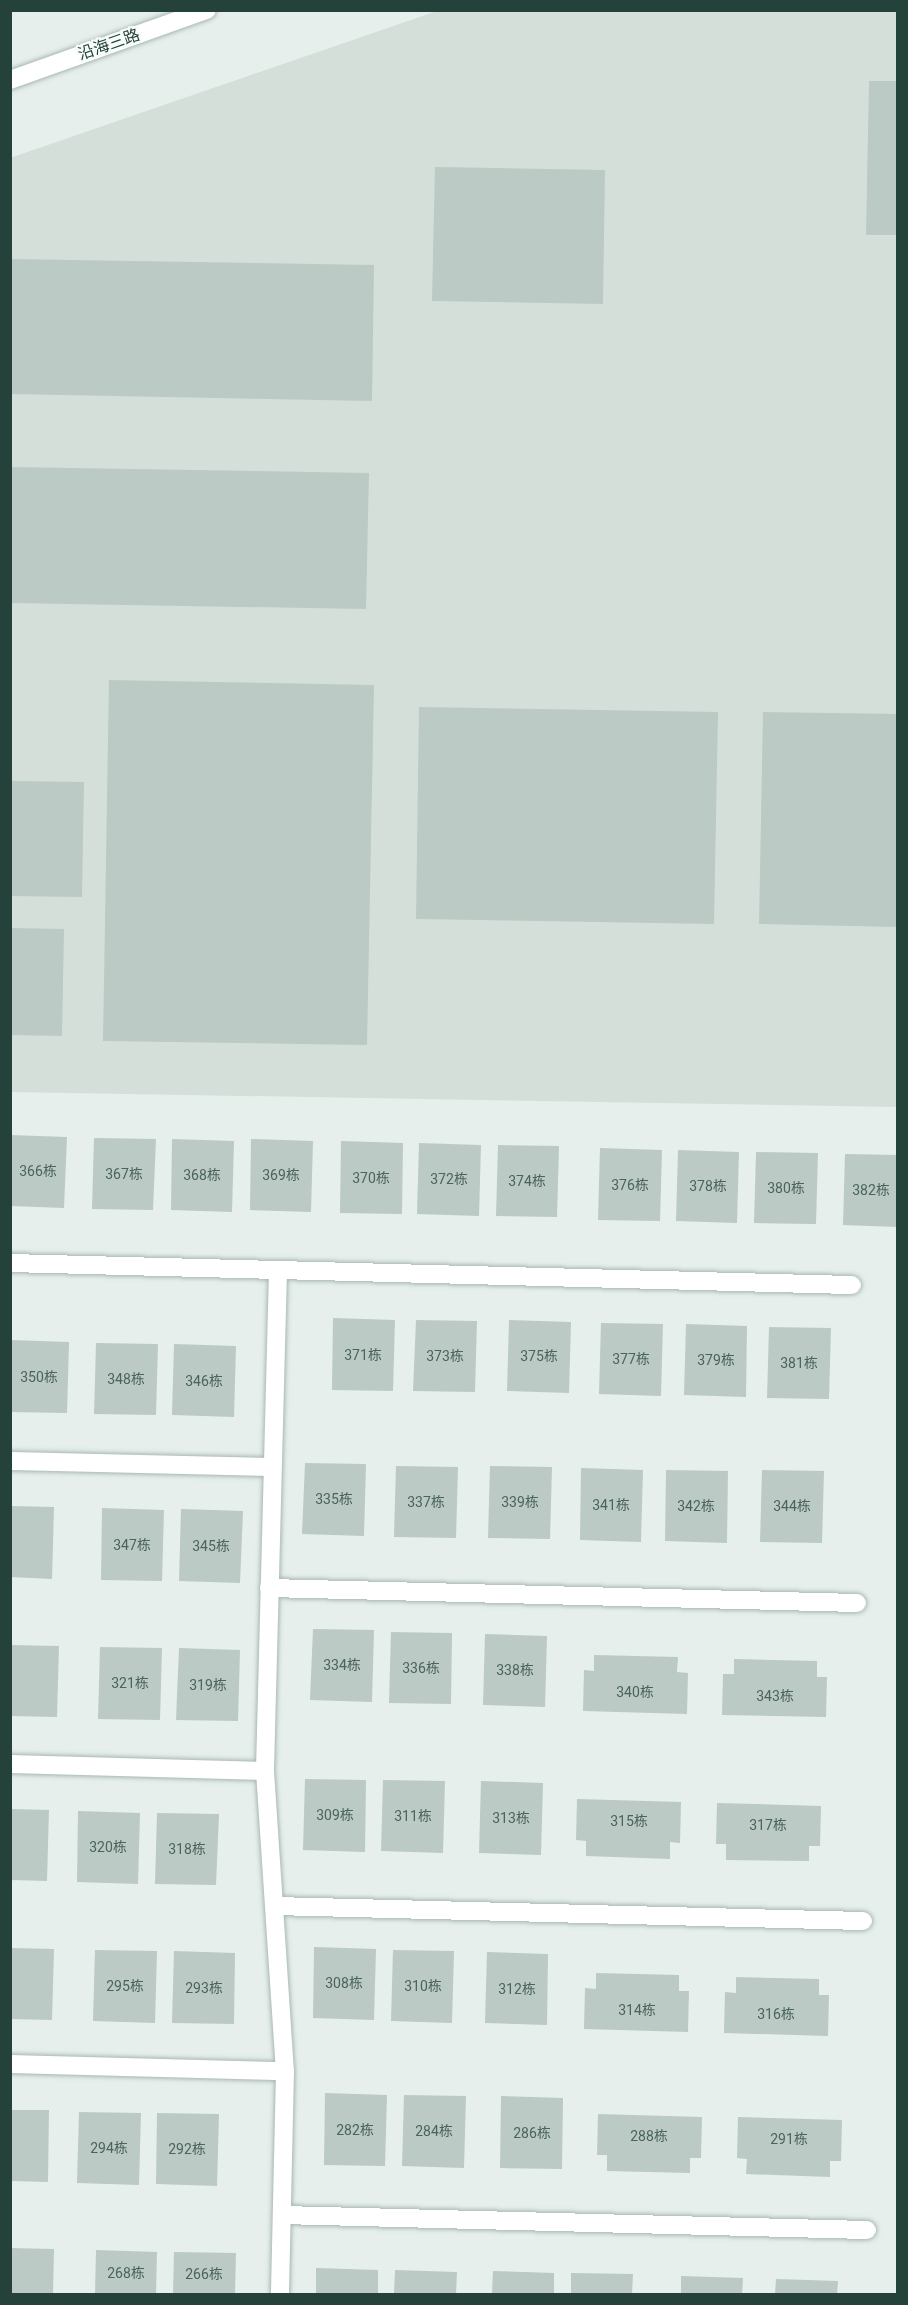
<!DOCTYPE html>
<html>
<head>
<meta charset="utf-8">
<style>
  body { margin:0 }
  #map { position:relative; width:908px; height:2305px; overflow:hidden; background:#e6efeb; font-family:Roboto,"Noto Sans SC",sans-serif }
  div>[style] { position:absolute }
  .built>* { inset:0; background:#d4dfda }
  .building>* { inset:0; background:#bbcac4 }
  .roads { filter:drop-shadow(0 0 2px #a8b8b2) drop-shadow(0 0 2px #a8b8b2) }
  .minor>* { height:18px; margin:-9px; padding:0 9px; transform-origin:9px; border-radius:9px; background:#fff }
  span { translate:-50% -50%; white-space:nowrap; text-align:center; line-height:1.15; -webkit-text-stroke:4.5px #f7fbf9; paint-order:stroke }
  .number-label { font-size:14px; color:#4a645c }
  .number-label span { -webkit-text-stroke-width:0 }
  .street-label { font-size:16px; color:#24423a }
  .frame { position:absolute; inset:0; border:12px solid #24423a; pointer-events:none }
</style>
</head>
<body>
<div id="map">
  <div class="built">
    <i style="clip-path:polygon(437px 11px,897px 11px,897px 1107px,11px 1092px,10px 158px)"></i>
  </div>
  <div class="building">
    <i style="clip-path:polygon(869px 81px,898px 81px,898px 235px,866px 235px)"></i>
    <i style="clip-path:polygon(435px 167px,605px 170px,603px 304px,432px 301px)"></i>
    <i style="clip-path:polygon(10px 259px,374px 265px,372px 401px,10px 394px)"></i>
    <i style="clip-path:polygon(10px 467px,369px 473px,366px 609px,10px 603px)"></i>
    <i style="clip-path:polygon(109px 680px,374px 685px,367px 1045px,103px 1041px)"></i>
    <i style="clip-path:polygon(419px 707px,718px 712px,714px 924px,416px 919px)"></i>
    <i style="clip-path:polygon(763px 712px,898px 714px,898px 927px,759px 924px)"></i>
    <i style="clip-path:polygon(10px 781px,84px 782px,82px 897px,10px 896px)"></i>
    <i style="clip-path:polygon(10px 928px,64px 929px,62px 1036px,10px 1035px)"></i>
    <i style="clip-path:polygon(10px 1135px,67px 1137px,64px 1208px,10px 1206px)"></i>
    <i style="clip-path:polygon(94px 1138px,156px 1139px,153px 1210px,92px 1209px)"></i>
    <i style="clip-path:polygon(172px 1139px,234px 1141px,232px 1212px,171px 1210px)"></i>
    <i style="clip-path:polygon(251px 1139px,313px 1141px,311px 1212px,250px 1210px)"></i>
    <i style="clip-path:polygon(341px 1141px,403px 1143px,402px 1214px,340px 1213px)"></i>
    <i style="clip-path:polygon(419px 1143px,481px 1145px,479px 1216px,417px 1214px)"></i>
    <i style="clip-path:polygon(498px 1145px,559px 1146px,557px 1217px,496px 1216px)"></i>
    <i style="clip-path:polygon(600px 1148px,662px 1150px,660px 1221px,598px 1220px)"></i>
    <i style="clip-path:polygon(678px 1150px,739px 1152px,737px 1223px,676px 1221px)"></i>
    <i style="clip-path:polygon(756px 1152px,818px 1153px,816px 1224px,754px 1223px)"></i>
    <i style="clip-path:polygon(845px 1154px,898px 1155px,898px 1227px,843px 1225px)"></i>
    <i style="clip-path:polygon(333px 1318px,395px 1320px,393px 1391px,332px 1390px)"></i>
    <i style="clip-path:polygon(416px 1320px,477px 1321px,475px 1392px,413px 1391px)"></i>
    <i style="clip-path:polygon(509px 1320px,571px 1322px,569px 1393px,507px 1391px)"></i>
    <i style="clip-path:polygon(601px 1323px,663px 1324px,661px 1396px,599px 1394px)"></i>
    <i style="clip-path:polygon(686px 1324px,747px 1326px,746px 1397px,684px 1395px)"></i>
    <i style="clip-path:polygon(769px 1327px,831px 1328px,829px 1399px,767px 1398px)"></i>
    <i style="clip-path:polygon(10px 1340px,69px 1342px,67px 1413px,10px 1412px)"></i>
    <i style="clip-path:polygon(96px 1343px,158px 1344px,156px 1415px,94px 1414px)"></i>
    <i style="clip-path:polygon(174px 1344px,236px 1346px,234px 1417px,172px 1415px)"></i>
    <i style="clip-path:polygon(305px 1463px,366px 1464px,364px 1536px,302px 1534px)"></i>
    <i style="clip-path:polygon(396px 1466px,458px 1467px,456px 1538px,394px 1537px)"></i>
    <i style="clip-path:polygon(490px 1466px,552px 1467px,550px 1539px,488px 1538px)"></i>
    <i style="clip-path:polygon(581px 1468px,643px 1470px,641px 1542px,580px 1540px)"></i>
    <i style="clip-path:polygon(666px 1470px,728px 1471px,727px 1543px,665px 1541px)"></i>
    <i style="clip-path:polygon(762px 1470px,824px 1471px,822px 1543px,760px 1542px)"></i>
    <i style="clip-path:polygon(10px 1506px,54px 1507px,52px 1579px,10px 1577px)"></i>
    <i style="clip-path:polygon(102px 1508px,164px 1510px,162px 1581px,101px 1580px)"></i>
    <i style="clip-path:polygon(181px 1509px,243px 1511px,240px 1583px,179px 1581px)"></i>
    <i style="clip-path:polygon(313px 1629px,374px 1630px,372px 1702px,310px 1700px)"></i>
    <i style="clip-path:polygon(391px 1632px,452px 1633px,451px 1704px,389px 1703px)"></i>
    <i style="clip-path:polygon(485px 1634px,547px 1636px,545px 1707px,483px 1705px)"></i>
    <i style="clip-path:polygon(10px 1645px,59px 1646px,57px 1717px,10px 1716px)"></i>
    <i style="clip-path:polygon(100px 1647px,162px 1648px,160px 1720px,98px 1719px)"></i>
    <i style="clip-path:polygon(179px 1648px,240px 1650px,238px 1721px,176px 1720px)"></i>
    <i style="clip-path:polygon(594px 1655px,678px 1657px,677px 1672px,688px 1673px,687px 1714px,583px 1711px,584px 1670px,594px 1671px)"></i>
    <i style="clip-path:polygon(734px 1659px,817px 1661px,817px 1677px,827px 1677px,826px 1717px,722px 1715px,723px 1674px,734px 1674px)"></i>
    <i style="clip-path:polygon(305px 1779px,366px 1780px,365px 1852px,303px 1850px)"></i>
    <i style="clip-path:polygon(383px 1780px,445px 1781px,443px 1853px,381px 1851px)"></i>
    <i style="clip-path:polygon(481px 1781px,543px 1783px,541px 1855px,479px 1853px)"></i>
    <i style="clip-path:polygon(577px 1799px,681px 1802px,680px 1843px,670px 1842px,670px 1859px,586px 1856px,586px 1841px,576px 1840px)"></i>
    <i style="clip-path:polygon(717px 1803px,821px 1806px,820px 1846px,809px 1846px,809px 1861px,726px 1860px,726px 1844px,716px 1844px)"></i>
    <i style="clip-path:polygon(10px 1809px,49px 1810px,47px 1881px,10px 1880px)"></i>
    <i style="clip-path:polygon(78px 1811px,140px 1813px,138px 1884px,77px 1882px)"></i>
    <i style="clip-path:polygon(157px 1813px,219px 1814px,216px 1885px,155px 1884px)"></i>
    <i style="clip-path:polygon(314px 1947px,376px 1949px,374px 2020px,313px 2018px)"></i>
    <i style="clip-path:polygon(10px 1948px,54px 1949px,52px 2020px,10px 2019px)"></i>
    <i style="clip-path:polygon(95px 1950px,157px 1951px,155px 2023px,93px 2021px)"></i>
    <i style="clip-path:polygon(393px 1950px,454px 1951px,452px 2023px,391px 2021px)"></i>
    <i style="clip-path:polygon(174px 1951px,235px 1953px,234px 2024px,172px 2023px)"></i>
    <i style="clip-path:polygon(487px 1952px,548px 1954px,547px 2025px,485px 2023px)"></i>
    <i style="clip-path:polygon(596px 1973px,679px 1975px,679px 1991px,689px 1991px,688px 2032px,584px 2029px,585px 1988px,596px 1989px)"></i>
    <i style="clip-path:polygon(736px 1977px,819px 1979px,819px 1995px,829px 1995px,828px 2036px,724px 2033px,725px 1992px,736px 1993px)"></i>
    <i style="clip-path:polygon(325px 2093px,387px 2095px,385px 2166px,324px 2165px)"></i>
    <i style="clip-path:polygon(404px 2095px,466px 2096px,464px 2168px,402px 2166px)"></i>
    <i style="clip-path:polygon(501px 2096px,563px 2098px,562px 2169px,500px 2168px)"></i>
    <i style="clip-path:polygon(10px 2110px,49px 2110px,48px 2182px,10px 2181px)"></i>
    <i style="clip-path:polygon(79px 2112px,141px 2113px,139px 2185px,77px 2183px)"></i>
    <i style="clip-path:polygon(157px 2113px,219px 2114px,217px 2186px,156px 2184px)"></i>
    <i style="clip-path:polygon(598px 2114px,702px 2117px,701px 2158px,690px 2158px,690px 2173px,607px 2171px,607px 2155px,597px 2155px)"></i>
    <i style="clip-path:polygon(738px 2117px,842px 2120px,841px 2161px,830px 2161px,830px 2177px,746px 2174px,747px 2159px,737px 2158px)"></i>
    <i style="clip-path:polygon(10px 2248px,54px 2249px,53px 2294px,10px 2294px)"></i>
    <i style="clip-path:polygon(96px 2250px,157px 2252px,156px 2294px,95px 2294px)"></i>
    <i style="clip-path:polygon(174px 2252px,236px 2253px,235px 2294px,173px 2294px)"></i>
    <i style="clip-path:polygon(316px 2268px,378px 2270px,378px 2294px,316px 2294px)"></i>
    <i style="clip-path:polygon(395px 2270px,457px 2272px,456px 2294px,394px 2294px)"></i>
    <i style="clip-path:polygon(493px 2271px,554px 2273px,554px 2294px,492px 2294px)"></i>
    <i style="clip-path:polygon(571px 2273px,633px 2274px,632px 2294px,571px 2294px)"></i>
    <i style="clip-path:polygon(681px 2276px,743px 2278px,742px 2294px,681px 2294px)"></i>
    <i style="clip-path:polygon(776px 2279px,838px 2281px,837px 2294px,775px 2294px)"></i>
  </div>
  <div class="roads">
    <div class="minor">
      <i style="left:10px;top:80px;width:209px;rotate:-19.6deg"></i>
      <i style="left:10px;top:1263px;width:842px;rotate:1.5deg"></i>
      <i style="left:278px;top:1270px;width:501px;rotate:91.49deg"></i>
      <i style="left:265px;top:1771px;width:301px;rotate:86.2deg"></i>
      <i style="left:285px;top:2071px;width:223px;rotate:91.3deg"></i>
      <i style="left:10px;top:1461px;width:262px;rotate:1.3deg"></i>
      <i style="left:269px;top:1588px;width:588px;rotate:1.46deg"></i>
      <i style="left:10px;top:1764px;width:255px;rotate:1.6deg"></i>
      <i style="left:274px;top:1906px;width:589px;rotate:1.46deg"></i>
      <i style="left:10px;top:2064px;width:275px;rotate:1.5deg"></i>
      <i style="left:282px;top:2215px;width:585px;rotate:1.47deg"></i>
    </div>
  </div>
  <div class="number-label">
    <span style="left:38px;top:1171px">366栋</span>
    <span style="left:124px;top:1174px">367栋</span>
    <span style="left:202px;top:1175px">368栋</span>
    <span style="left:281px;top:1175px">369栋</span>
    <span style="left:371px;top:1178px">370栋</span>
    <span style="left:449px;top:1179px">372栋</span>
    <span style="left:527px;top:1181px">374栋</span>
    <span style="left:630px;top:1185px">376栋</span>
    <span style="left:708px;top:1186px">378栋</span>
    <span style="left:786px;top:1188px">380栋</span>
    <span style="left:871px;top:1190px">382栋</span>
    <span style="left:363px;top:1355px">371栋</span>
    <span style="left:445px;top:1356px">373栋</span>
    <span style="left:539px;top:1356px">375栋</span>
    <span style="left:631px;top:1359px">377栋</span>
    <span style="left:716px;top:1360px">379栋</span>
    <span style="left:799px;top:1363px">381栋</span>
    <span style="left:39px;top:1377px">350栋</span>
    <span style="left:126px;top:1379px">348栋</span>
    <span style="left:204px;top:1381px">346栋</span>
    <span style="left:334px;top:1499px">335栋</span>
    <span style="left:426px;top:1502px">337栋</span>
    <span style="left:520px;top:1502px">339栋</span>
    <span style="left:611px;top:1505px">341栋</span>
    <span style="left:696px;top:1506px">342栋</span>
    <span style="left:792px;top:1506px">344栋</span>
    <span style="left:132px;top:1545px">347栋</span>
    <span style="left:211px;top:1546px">345栋</span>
    <span style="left:342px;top:1665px">334栋</span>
    <span style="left:421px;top:1668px">336栋</span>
    <span style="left:515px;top:1670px">338栋</span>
    <span style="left:130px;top:1683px">321栋</span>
    <span style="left:208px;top:1685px">319栋</span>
    <span style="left:635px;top:1692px">340栋</span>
    <span style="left:775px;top:1696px">343栋</span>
    <span style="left:335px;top:1815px">309栋</span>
    <span style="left:413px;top:1816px">311栋</span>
    <span style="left:511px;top:1818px">313栋</span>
    <span style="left:629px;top:1821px">315栋</span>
    <span style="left:768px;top:1825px">317栋</span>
    <span style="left:108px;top:1847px">320栋</span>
    <span style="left:187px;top:1849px">318栋</span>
    <span style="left:344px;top:1983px">308栋</span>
    <span style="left:125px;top:1986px">295栋</span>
    <span style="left:423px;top:1986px">310栋</span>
    <span style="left:204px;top:1988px">293栋</span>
    <span style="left:517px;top:1989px">312栋</span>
    <span style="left:637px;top:2010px">314栋</span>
    <span style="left:776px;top:2014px">316栋</span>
    <span style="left:355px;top:2130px">282栋</span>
    <span style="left:434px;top:2131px">284栋</span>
    <span style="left:532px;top:2133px">286栋</span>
    <span style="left:649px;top:2136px">288栋</span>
    <span style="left:789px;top:2139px">291栋</span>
    <span style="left:109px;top:2148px">294栋</span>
    <span style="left:187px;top:2149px">292栋</span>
    <span style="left:126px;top:2273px">268栋</span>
    <span style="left:204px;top:2274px">266栋</span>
  </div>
  <div class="street-label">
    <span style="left:109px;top:45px;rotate:-19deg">沿海三路</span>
  </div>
  <div class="frame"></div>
</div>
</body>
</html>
